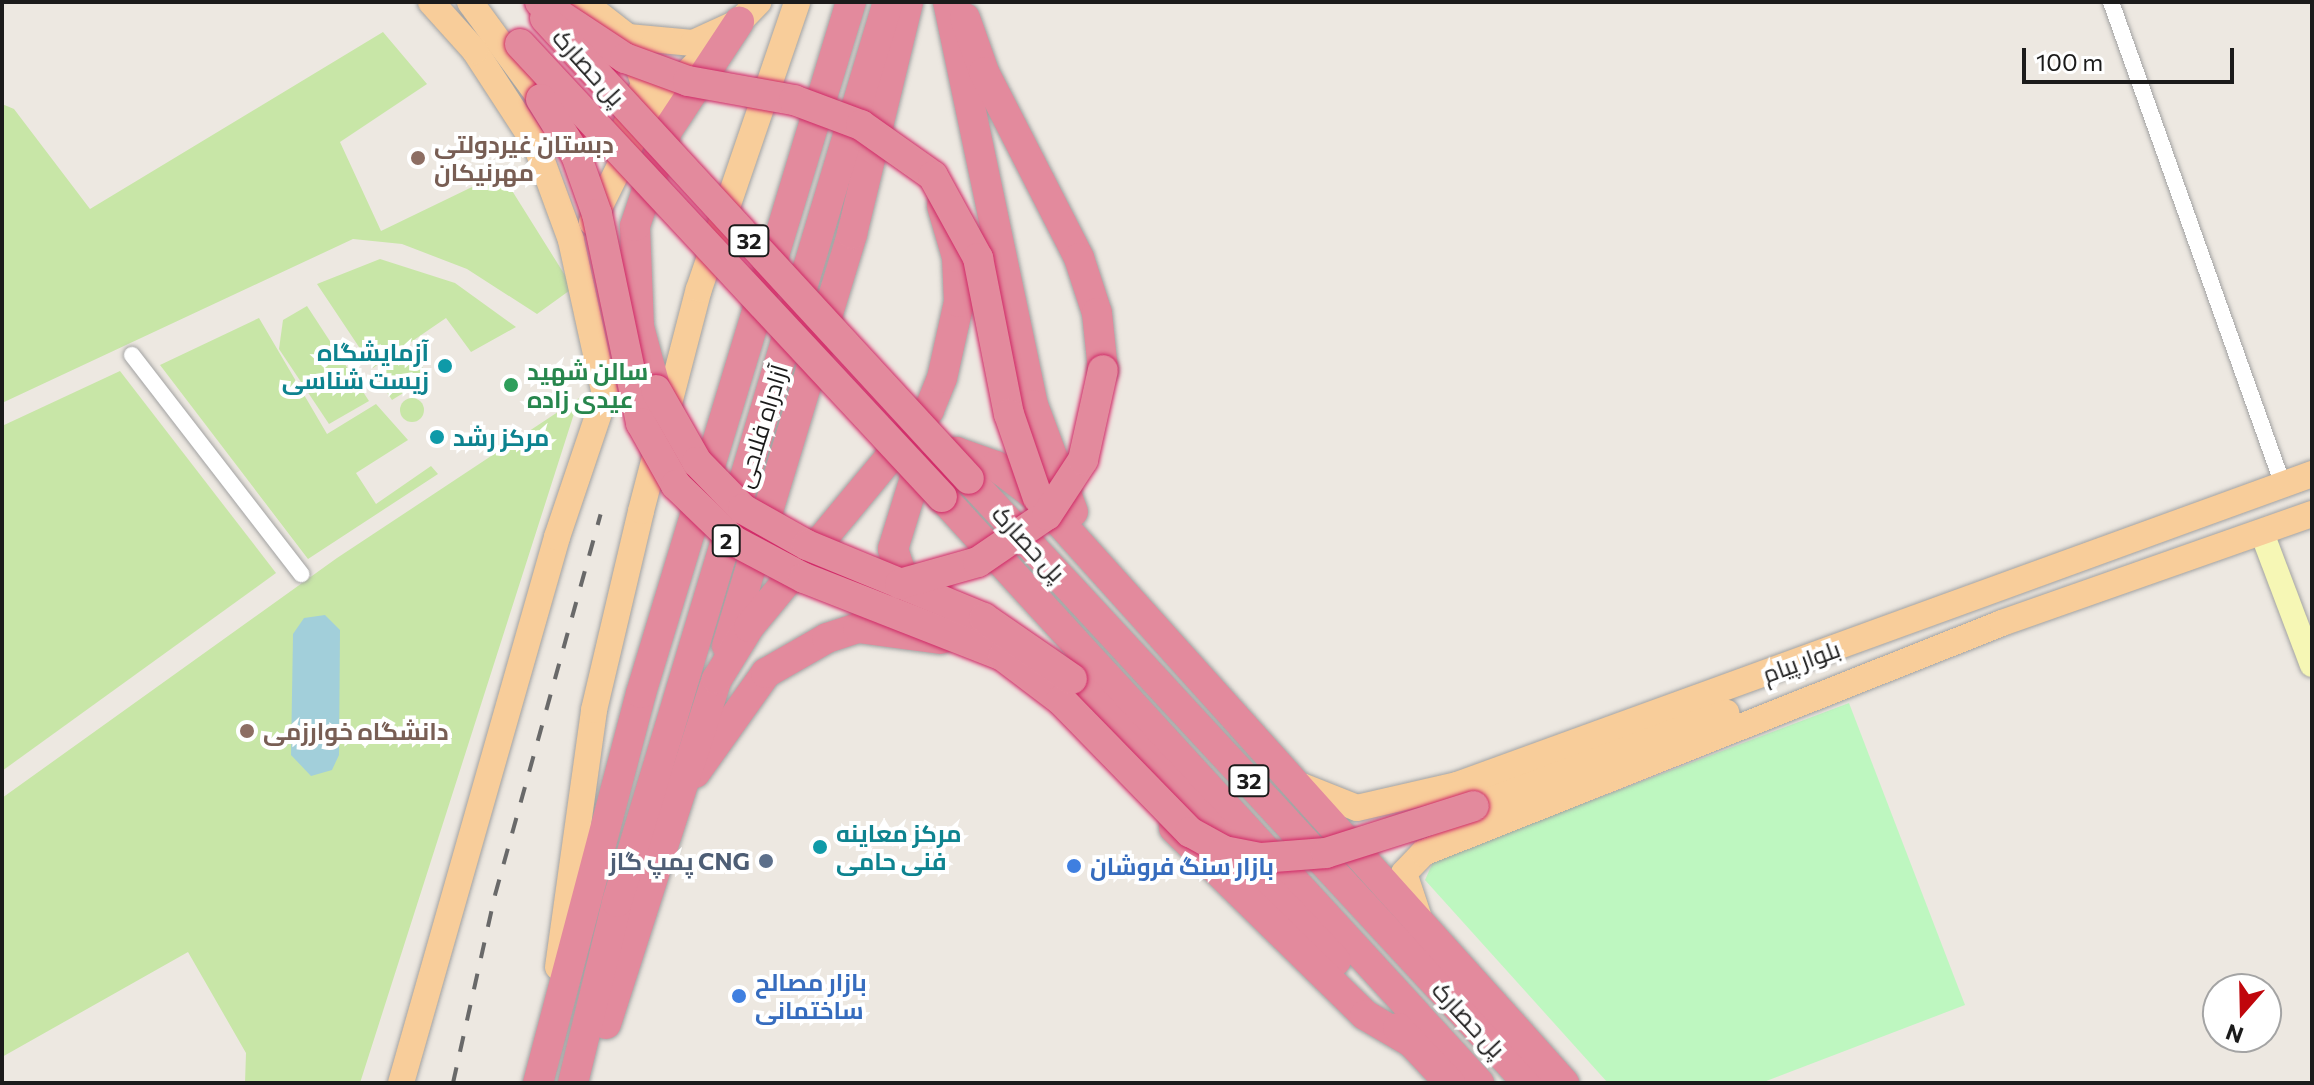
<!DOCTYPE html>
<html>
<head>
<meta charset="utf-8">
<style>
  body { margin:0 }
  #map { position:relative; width:2314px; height:1085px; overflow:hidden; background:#ede8e1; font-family:Commissioner,Cairo,sans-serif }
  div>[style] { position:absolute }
  .grass>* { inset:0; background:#c8e6a7 }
  .round { border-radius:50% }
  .park>* { inset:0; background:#bef7c0 }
  .water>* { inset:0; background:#a2cfda }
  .roads { filter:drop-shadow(0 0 2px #a2a2a2) drop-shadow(0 0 2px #a2a2a2) }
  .street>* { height:16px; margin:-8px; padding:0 8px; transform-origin:8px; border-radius:8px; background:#fff }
  .secondary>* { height:24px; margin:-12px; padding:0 12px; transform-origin:12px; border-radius:12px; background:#f6f7b5 }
  .primary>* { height:26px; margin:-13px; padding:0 13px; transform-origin:13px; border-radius:13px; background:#f8cd9a }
  .highway>* { height:30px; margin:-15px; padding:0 15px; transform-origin:15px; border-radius:15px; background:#e38a9d }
  .rail>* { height:4px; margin-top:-2px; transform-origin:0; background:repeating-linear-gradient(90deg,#696969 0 16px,transparent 0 32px) }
  .bridges { filter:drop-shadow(0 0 2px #d02967) drop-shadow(0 0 2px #d02967) }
  .highway-bridge>* { height:30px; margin:-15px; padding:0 15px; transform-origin:15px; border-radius:15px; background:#e38a9d }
  .dots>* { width:22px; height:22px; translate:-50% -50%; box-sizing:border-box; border:4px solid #fff; border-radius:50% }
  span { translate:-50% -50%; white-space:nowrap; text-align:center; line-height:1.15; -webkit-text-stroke:8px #fff; paint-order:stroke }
  .shield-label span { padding:2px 6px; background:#fff; border:2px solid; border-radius:6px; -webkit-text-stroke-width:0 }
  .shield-label { font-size:22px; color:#1b1b1b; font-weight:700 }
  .street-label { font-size:24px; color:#1b1b1b }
  .education-label { font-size:24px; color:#785e54; font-weight:700 }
  .left { translate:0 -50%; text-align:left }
  .culture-label { font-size:24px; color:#0d838f; font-weight:700 }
  .right { translate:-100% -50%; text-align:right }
  .leisure-label { font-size:24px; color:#27864d; font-weight:700 }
  .service-label { font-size:24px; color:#4e5e75; font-weight:700 }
  .shop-label { font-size:24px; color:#366cbe; font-weight:700 }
  .frame { position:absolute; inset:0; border:4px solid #1b1b1b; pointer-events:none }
  .north { position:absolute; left:2202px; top:973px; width:80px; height:80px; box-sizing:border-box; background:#fff; border:2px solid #a4a4a4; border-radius:50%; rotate:200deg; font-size:22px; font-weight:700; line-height:32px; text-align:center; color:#1b1b1b }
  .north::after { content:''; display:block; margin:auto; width:28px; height:36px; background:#c0060c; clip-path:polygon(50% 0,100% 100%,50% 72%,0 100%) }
  .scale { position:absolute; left:2022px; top:48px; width:212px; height:36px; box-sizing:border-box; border:4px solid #1b1b1b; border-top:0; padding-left:10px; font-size:24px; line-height:28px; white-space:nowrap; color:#1b1b1b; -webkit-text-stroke:6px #fff; paint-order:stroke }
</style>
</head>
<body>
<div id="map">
  <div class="grass">
    <i style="clip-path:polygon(383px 32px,427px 84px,340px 142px,381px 231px,501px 173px,573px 288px,537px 314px,467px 269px,402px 244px,353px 239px,2px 403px,2px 104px,14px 109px,90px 209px)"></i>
    <i style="clip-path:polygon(380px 259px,455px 283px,516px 327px,471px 352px,446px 318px,373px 368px,317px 284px)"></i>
    <i style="clip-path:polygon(307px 306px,369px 401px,329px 424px,279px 349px,283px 320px)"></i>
    <i style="clip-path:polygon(259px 318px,327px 434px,376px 404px,408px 440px,356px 473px,376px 504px,431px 466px,438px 474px,308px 559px,160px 365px)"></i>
    <i style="clip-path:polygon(411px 351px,429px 377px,392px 400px,376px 376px)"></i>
    <i style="clip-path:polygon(120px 371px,276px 573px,2px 771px,2px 426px)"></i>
    <i style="clip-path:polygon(579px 398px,360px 1083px,245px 1083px,246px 1053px,188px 952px,2px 1057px,2px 798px,337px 558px)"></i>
    <i class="round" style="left:400px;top:398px;width:24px;height:24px"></i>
  </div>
  <div class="park">
    <i style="clip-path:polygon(1849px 703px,1965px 1005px,1761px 1083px,1608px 1083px,1425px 880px,1434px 860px)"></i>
  </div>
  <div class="water">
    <i style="clip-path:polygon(325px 615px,340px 630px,339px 755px,332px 770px,311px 776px,291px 755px,293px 634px,304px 618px)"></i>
  </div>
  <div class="roads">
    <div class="street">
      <i style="left:2111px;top:2px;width:513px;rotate:70.4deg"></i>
      <i style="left:132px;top:355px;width:277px;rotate:52.3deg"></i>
    </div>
    <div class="secondary">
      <i style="left:2262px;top:533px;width:141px;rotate:69.3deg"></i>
    </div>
    <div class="primary">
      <i style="left:470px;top:2px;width:120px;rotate:53.8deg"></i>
      <i style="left:583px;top:2px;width:57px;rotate:37.9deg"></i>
      <i style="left:628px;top:37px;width:65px;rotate:5.3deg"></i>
      <i style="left:693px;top:43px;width:51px;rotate:-24.5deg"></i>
      <i style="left:739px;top:22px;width:28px;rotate:-46deg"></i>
      <i style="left:555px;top:134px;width:35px;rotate:20deg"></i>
      <i style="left:588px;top:146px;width:36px;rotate:-19deg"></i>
      <i style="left:622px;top:134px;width:55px;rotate:-66.3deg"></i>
      <i style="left:644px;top:84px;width:50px;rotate:-108.8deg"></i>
      <i style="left:592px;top:222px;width:119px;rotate:-63.6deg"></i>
      <i style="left:645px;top:115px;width:109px;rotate:-45deg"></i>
      <i style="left:1302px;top:786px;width:59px;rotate:21.8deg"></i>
      <i style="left:1357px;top:808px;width:103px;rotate:-13deg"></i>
      <i style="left:1457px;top:785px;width:910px;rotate:-19.99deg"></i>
      <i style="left:1474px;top:806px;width:269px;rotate:-20.3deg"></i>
      <i style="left:1418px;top:915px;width:44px;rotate:-108.4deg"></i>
      <i style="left:1404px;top:873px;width:28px;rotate:-46deg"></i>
      <i style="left:1423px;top:853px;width:623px;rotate:-21.66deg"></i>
      <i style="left:2002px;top:623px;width:329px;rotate:-19.4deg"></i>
      <i style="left:558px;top:967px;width:260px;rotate:-82deg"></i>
      <i style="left:594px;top:710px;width:204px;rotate:-76.7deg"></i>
      <i style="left:641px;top:511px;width:229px;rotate:-75.4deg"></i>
      <i style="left:699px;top:289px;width:303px;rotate:-71.1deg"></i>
      <i style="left:401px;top:1083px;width:568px;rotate:-74.05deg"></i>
      <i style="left:557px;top:537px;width:150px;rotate:-71.3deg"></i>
      <i style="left:605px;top:395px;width:159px;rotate:-102.4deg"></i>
      <i style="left:571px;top:240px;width:101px;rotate:-110.2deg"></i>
      <i style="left:536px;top:145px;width:112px;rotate:-123deg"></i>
      <i style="left:475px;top:51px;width:66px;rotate:-131.9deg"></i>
    </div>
    <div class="highway">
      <i style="left:948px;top:2px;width:412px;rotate:78.1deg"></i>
      <i style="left:1033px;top:405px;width:114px;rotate:69.5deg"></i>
      <i style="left:965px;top:18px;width:57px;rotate:70.6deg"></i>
      <i style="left:984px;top:72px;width:209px;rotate:62.9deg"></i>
      <i style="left:1079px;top:258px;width:58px;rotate:71.9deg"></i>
      <i style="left:1097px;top:313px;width:57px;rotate:84deg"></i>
      <i style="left:656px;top:390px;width:65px;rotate:-105.1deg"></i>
      <i style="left:639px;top:327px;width:101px;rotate:-92.3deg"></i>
      <i style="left:635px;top:226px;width:100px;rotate:-71.4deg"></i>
      <i style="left:667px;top:131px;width:131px;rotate:-56.6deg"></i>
      <i style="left:969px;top:479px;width:823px;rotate:47.22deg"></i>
      <i style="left:942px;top:497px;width:795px;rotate:47.5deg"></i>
      <i style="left:911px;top:602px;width:56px;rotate:-108.8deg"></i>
      <i style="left:893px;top:549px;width:74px;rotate:-72.8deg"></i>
      <i style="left:915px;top:478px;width:49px;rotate:-32.4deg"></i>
      <i style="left:956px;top:452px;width:42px;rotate:19.3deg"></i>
      <i style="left:996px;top:466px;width:53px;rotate:37.3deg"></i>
      <i style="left:1038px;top:498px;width:787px;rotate:48.04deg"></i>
      <i style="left:727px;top:646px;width:431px;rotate:-73.1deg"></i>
      <i style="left:852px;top:234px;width:239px;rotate:-76.4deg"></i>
      <i style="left:1072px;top:679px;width:386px;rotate:46.9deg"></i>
      <i style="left:695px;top:773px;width:123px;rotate:-54.6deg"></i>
      <i style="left:766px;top:673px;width:70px;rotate:-29.8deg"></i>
      <i style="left:827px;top:638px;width:33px;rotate:-18deg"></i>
      <i style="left:858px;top:628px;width:83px;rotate:7.6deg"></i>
      <i style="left:1174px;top:828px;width:267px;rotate:44.4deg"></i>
      <i style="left:1365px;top:1015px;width:53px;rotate:30.4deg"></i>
      <i style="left:606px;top:1024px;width:362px;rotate:-72.2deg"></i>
      <i style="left:717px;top:679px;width:61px;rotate:-58.4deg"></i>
      <i style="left:749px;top:627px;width:282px;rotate:-50.3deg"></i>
      <i style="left:929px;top:410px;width:35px;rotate:-68deg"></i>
      <i style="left:942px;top:378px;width:78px;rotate:-77.4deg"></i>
      <i style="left:959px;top:302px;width:45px;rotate:-92.5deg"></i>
      <i style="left:957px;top:257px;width:53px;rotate:-106.4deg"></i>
      <i style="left:1398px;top:1028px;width:76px;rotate:46.6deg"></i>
      <i style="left:538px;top:1083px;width:403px;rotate:-75.2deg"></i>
      <i style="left:641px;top:693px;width:722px;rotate:-73.1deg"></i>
      <i style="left:573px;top:1083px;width:186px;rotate:-76.3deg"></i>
      <i style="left:617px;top:902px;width:940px;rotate:-73.24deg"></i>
    </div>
  </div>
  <div class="rail">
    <i style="left:453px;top:1083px;width:193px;rotate:-77.4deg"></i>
    <i style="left:495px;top:895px;width:395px;rotate:-74.5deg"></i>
  </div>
  <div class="bridges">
    <div class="highway-bridge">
      <i style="left:540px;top:2px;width:102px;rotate:33.4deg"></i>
      <i style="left:625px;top:58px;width:67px;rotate:20.1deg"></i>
      <i style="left:688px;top:81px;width:108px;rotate:10.2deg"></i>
      <i style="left:794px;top:100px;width:72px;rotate:20.5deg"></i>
      <i style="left:861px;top:125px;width:88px;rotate:35.3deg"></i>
      <i style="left:933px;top:176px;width:94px;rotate:61.2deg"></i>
      <i style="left:978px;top:258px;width:159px;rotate:78.8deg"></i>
      <i style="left:1009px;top:414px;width:89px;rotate:71deg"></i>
      <i style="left:545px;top:18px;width:626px;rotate:47.39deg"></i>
      <i style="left:520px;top:44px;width:619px;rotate:47.03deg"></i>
      <i style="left:541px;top:99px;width:66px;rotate:58deg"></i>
      <i style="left:576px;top:155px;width:63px;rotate:70.4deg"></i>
      <i style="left:597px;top:214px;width:214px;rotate:78.1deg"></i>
      <i style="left:641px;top:423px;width:71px;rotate:60.6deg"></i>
      <i style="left:676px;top:485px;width:81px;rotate:44deg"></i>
      <i style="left:734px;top:541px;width:79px;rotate:27.9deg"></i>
      <i style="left:804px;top:578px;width:214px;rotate:21.4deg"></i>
      <i style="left:1003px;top:656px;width:73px;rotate:37.2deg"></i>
      <i style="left:1061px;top:700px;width:185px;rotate:45.7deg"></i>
      <i style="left:1190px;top:832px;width:39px;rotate:29deg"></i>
      <i style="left:1224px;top:851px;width:38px;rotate:11deg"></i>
      <i style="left:1261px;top:858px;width:65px;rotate:-4.4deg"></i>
      <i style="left:1326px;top:853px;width:155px;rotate:-17.6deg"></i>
      <i style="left:656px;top:390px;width:83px;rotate:60.3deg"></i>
      <i style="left:697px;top:462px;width:66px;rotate:45.6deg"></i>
      <i style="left:743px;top:509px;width:73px;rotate:29.4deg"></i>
      <i style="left:807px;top:545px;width:191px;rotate:22.4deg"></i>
      <i style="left:984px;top:618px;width:107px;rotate:34.7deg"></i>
      <i style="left:900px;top:584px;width:81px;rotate:-15.8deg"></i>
      <i style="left:978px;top:562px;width:83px;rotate:-34.3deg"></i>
      <i style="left:1047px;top:515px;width:66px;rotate:-56.8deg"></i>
      <i style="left:1083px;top:460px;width:92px;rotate:-77.5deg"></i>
    </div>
  </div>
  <div class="dots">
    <i style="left:418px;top:158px;background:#8d6e63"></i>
    <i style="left:445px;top:366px;background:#0f9aa8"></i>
    <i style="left:511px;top:385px;background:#2e9e5b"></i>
    <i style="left:437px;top:437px;background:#0f9aa8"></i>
    <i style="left:247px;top:731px;background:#8d6e63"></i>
    <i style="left:820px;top:847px;background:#0f9aa8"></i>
    <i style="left:766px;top:861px;background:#5c6f8a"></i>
    <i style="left:1074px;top:866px;background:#3f7fe0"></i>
    <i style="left:739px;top:996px;background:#3f7fe0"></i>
  </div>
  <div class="shield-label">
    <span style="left:749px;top:241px">32</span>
    <span style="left:726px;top:541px">2</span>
    <span style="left:1249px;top:781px">32</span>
  </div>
  <div class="street-label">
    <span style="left:589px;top:67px;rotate:48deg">پل حصارک</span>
    <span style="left:761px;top:426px;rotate:-73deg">آزادراه فلاحی</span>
    <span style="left:1029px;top:543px;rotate:47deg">پل حصارک</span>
    <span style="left:1801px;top:661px;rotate:-20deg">بلوار پیام</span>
    <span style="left:1469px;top:1019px;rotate:47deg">پل حصارک</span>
  </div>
  <div class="education-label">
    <span class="left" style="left:434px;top:158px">دبستان غیردولتی<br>مهرنیکان</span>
    <span class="left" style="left:263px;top:731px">دانشگاه خوارزمی</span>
  </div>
  <div class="culture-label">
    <span class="right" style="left:429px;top:366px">آزمایشگاه<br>زیست شناسی</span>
    <span class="left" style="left:453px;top:437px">مرکز رشد</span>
    <span class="left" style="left:836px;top:847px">مرکز معاینه<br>فنی حامی</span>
  </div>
  <div class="leisure-label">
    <span class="left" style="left:527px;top:385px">سالن شهید<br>عیدی زاده</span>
  </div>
  <div class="service-label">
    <span class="right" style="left:750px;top:861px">پمپ گاز CNG</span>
  </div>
  <div class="shop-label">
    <span class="left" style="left:1090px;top:866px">بازار سنگ فروشان</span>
    <span class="left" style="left:755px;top:996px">بازار مصالح<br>ساختمانی</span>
  </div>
  <div class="frame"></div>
  <div class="north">N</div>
  <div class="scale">100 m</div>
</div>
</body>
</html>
